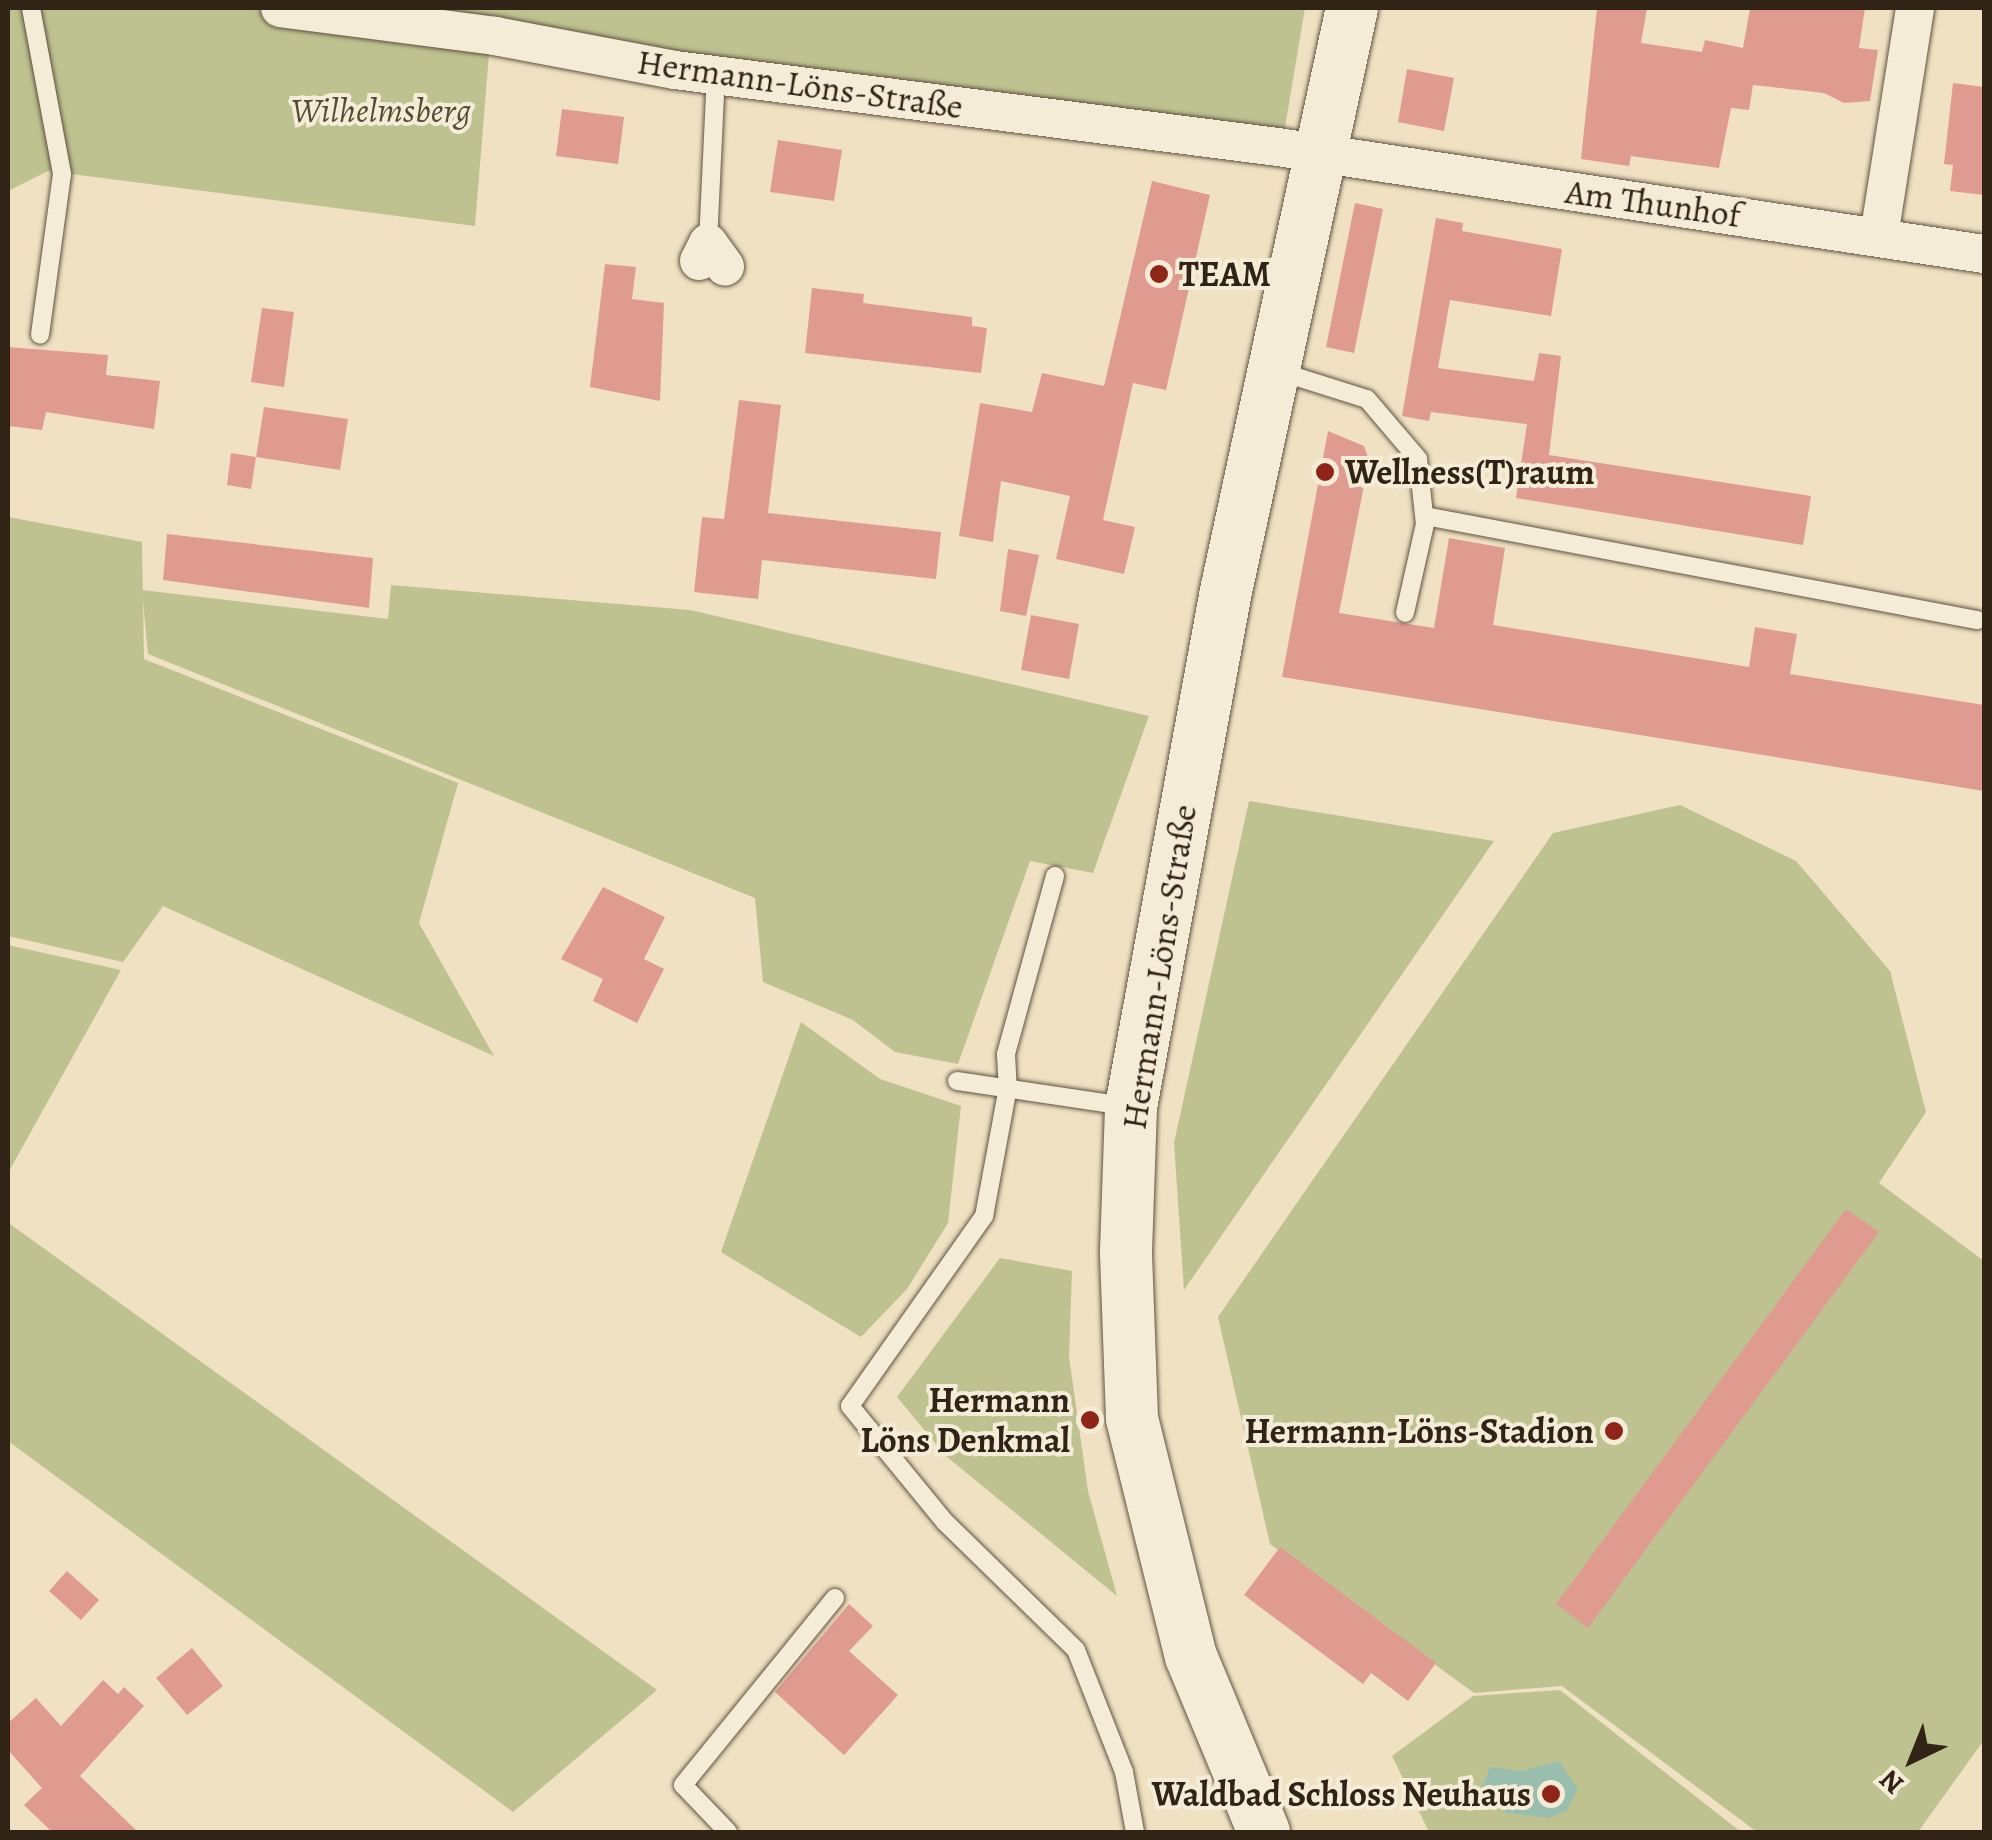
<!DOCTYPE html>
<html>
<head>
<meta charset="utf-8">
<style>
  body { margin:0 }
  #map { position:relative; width:1992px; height:1840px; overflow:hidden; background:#efe1c1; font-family:Alegreya,serif }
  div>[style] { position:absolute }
  .green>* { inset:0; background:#bec290 }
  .water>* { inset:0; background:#9abeae }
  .building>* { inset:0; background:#e09b91 }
  .roads { filter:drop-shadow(0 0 2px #615242) drop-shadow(0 0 2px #615242) }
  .lane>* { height:18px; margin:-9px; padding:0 9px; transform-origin:9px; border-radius:9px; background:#f5ecd7 }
  .street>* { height:38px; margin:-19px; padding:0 19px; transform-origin:19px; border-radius:19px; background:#f5ecd7 }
  .secondary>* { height:52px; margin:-26px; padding:0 26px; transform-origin:26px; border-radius:26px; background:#f5ecd7 }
  .dots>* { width:28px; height:28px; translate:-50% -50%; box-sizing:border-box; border:5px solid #f5ecd7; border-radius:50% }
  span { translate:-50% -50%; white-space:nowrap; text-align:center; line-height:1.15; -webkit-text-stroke:8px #f5ecd7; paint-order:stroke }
  .street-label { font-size:35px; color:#322317 }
  .park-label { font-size:35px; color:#554b35; font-style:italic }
  .poi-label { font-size:35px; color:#322317; font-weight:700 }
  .left { translate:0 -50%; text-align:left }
  .right { translate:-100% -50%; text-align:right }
  .frame { position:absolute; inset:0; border:10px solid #322317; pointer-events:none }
  .north { position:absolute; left:1862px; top:1710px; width:100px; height:100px; -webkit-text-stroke:8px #f5ecd7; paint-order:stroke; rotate:223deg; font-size:28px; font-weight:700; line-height:40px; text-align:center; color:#322317 }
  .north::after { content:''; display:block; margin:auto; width:35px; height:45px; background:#322317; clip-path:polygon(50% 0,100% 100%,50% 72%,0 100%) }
</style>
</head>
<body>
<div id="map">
  <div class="green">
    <i style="clip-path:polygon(8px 8px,1305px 8px,1283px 139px,491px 29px,475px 226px,48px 171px,8px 191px)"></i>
    <i style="clip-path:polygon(8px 517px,142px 542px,144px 659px,458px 783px,419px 923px,494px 1056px,163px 906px,123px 962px,8px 936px)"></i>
    <i style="clip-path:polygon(391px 585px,690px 610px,1149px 716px,1093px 873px,1030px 861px,958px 1064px,895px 1052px,853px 1020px,763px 982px,755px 898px,148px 654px,142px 590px,388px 619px)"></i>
    <i style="clip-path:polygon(1249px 801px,1494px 841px,1184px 1290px,1174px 1143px)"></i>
    <i style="clip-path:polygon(1680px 805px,1796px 861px,1890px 971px,1926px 1112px,1879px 1183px,1984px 1261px,1984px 1740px,1918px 1832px,1757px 1832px,1562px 1686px,1474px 1693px,1270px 1544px,1218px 1317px,1553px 833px)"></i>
    <i style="clip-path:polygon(8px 945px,121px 970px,8px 1173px)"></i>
    <i style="clip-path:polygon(801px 1022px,880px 1079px,961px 1106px,948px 1223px,907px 1289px,861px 1337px,721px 1252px)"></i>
    <i style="clip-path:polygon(10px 1224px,657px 1690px,513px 1812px,8px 1441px)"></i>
    <i style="clip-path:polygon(1000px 1258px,1072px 1271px,1069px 1357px,1088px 1491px,1117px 1596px,947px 1457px,897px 1397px)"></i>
    <i style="clip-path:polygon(1560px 1690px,1741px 1832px,1429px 1832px,1392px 1756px,1473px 1696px)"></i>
  </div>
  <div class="water">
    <i style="clip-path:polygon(1559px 1761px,1578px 1789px,1567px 1810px,1549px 1818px,1506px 1813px,1482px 1787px,1490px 1767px,1522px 1771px)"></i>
  </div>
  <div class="building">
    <i style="clip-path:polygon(1597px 8px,1647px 8px,1641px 43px,1702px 52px,1705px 40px,1743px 48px,1750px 8px,1865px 8px,1859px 48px,1878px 50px,1870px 101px,1844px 103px,1824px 93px,1753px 85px,1749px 110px,1731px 108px,1719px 168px,1631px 156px,1629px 166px,1581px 159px)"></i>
    <i style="clip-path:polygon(1407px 69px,1454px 78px,1444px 131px,1398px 122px)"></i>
    <i style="clip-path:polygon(1953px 83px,1984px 87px,1984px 195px,1950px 191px,1953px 165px,1944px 164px)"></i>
    <i style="clip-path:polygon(562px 109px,624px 117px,618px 164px,556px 156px)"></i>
    <i style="clip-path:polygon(778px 140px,842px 150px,834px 201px,770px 192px)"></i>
    <i style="clip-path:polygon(1152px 181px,1210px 195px,1166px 390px,1133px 383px,1103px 520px,1135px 527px,1124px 574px,1056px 559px,1070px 496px,1001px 481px,993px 542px,959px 536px,980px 403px,1032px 412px,1042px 373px,1104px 386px)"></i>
    <i style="clip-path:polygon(1355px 203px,1383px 209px,1354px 353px,1326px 347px)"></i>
    <i style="clip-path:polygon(1436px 218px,1463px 223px,1462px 231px,1562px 249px,1551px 316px,1450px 300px,1438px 368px,1534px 381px,1539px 353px,1561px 356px,1549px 455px,1811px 496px,1803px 545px,1516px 498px,1527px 424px,1431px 412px,1429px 421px,1402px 416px)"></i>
    <i style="clip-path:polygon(605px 264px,636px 267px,632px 299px,664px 303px,660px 401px,590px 387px)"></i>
    <i style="clip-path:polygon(812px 288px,864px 294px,863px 303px,972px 317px,972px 326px,987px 328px,981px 373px,805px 353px)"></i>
    <i style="clip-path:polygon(262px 308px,294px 312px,284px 387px,251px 382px)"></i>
    <i style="clip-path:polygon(8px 347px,108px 355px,106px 375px,160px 381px,154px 429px,46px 412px,42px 430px,8px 426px)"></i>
    <i style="clip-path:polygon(739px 400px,781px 405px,768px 513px,941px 532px,936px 579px,762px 560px,758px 599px,694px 592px,702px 517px,724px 519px)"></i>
    <i style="clip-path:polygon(264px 407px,348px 419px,340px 470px,256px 457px)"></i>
    <i style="clip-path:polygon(1328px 431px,1364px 446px,1369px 460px,1339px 613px,1434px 628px,1449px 538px,1505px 548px,1493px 625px,1749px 667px,1755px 627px,1797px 634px,1790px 674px,1984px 705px,1984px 791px,1282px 677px)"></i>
    <i style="clip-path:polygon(231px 453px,256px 457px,251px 489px,227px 485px)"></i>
    <i style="clip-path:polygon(167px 534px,373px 558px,369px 608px,163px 580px)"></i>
    <i style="clip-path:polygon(1008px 549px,1039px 555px,1026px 616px,1000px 611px)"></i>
    <i style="clip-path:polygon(1031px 615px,1079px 624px,1069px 679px,1021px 670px)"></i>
    <i style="clip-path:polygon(603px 887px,665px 917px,644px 959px,664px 969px,637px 1023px,593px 1001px,603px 979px,561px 959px)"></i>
    <i style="clip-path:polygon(1846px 1209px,1879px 1232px,1588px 1628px,1556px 1604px)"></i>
    <i style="clip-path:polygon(1280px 1547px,1436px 1663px,1408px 1701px,1371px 1673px,1363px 1684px,1244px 1595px)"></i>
    <i style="clip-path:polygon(67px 1571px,99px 1600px,81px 1620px,49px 1591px)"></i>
    <i style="clip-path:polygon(849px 1604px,873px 1626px,849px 1651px,898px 1695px,844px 1755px,775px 1692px)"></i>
    <i style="clip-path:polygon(192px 1648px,223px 1686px,187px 1715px,156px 1678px)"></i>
    <i style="clip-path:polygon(103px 1680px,118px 1694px,124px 1687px,144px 1706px,80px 1776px,138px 1832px,52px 1832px,24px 1805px,42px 1788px,8px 1750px,8px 1723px,36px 1698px,61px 1726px)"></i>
  </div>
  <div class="roads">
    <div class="lane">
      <i style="left:31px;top:8px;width:169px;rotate:79.4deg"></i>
      <i style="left:62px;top:174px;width:162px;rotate:97.8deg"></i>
      <i style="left:708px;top:243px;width:168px;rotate:-87.3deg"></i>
      <i style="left:1278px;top:371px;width:93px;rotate:17.5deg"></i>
      <i style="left:1367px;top:399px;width:79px;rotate:49.6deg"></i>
      <i style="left:1418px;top:459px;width:65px;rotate:83.9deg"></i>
      <i style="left:1425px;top:524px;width:91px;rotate:102.7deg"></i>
      <i style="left:1425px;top:516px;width:562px;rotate:10.67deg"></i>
      <i style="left:1055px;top:876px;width:185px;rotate:105.4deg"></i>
      <i style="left:1006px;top:1054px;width:33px;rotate:87deg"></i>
      <i style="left:1008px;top:1087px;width:131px;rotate:100.5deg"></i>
      <i style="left:984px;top:1216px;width:232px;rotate:125.2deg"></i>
      <i style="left:850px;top:1406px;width:150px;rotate:50.7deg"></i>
      <i style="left:945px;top:1522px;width:183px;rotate:44.3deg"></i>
      <i style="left:1076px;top:1650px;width:131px;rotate:68.5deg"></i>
      <i style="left:1124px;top:1772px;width:61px;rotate:79.6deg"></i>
      <i style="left:957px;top:1081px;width:170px;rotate:8.5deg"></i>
      <i style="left:728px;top:1832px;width:65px;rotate:-133.8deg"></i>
      <i style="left:683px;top:1785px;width:241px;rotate:-50.9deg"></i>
    </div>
    <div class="street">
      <i style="left:280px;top:8px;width:217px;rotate:7.4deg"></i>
      <i style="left:495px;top:36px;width:183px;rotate:10.7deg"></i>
      <i style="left:675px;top:70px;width:608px;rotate:7.28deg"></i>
      <i style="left:1278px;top:147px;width:714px;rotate:8.62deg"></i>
      <i style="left:1879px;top:236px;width:231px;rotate:-81deg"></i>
      <i style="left:699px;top:261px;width:20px;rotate:-63deg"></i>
      <i style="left:708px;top:243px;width:29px;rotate:54deg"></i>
    </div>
    <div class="secondary">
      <i style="left:1264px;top:1832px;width:190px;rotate:-112.6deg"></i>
      <i style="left:1191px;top:1657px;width:246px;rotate:-103.9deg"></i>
      <i style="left:1132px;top:1418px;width:167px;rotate:-92.1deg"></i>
      <i style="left:1126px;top:1251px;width:144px;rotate:-88deg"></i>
      <i style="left:1131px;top:1107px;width:525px;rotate:-79.57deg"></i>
      <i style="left:1226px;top:591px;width:596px;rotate:-77.8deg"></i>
    </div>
  </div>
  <div class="dots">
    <i style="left:1159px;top:274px;background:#8f2418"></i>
    <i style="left:1325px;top:472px;background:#8f2418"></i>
    <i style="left:1090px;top:1420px;background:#8f2418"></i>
    <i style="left:1614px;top:1431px;background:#8f2418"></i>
    <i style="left:1551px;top:1794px;background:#8f2418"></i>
  </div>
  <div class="street-label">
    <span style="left:800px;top:84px;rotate:8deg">Hermann-Löns-Straße</span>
    <span style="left:1653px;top:203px;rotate:8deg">Am Thunhof</span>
    <span style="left:1159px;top:967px;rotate:-81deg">Hermann-Löns-Straße</span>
  </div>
  <div class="park-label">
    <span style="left:381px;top:110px">Wilhelmsberg</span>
  </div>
  <div class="poi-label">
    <span class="left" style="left:1179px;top:274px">TEAM</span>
    <span class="left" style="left:1345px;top:472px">Wellness(T)raum</span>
    <span class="right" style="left:1070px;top:1420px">Hermann<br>Löns Denkmal</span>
    <span class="right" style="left:1594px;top:1431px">Hermann-Löns-Stadion</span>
    <span class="right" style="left:1531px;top:1794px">Waldbad Schloss Neuhaus</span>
  </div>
  <div class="frame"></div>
  <div class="north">N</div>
</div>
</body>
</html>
